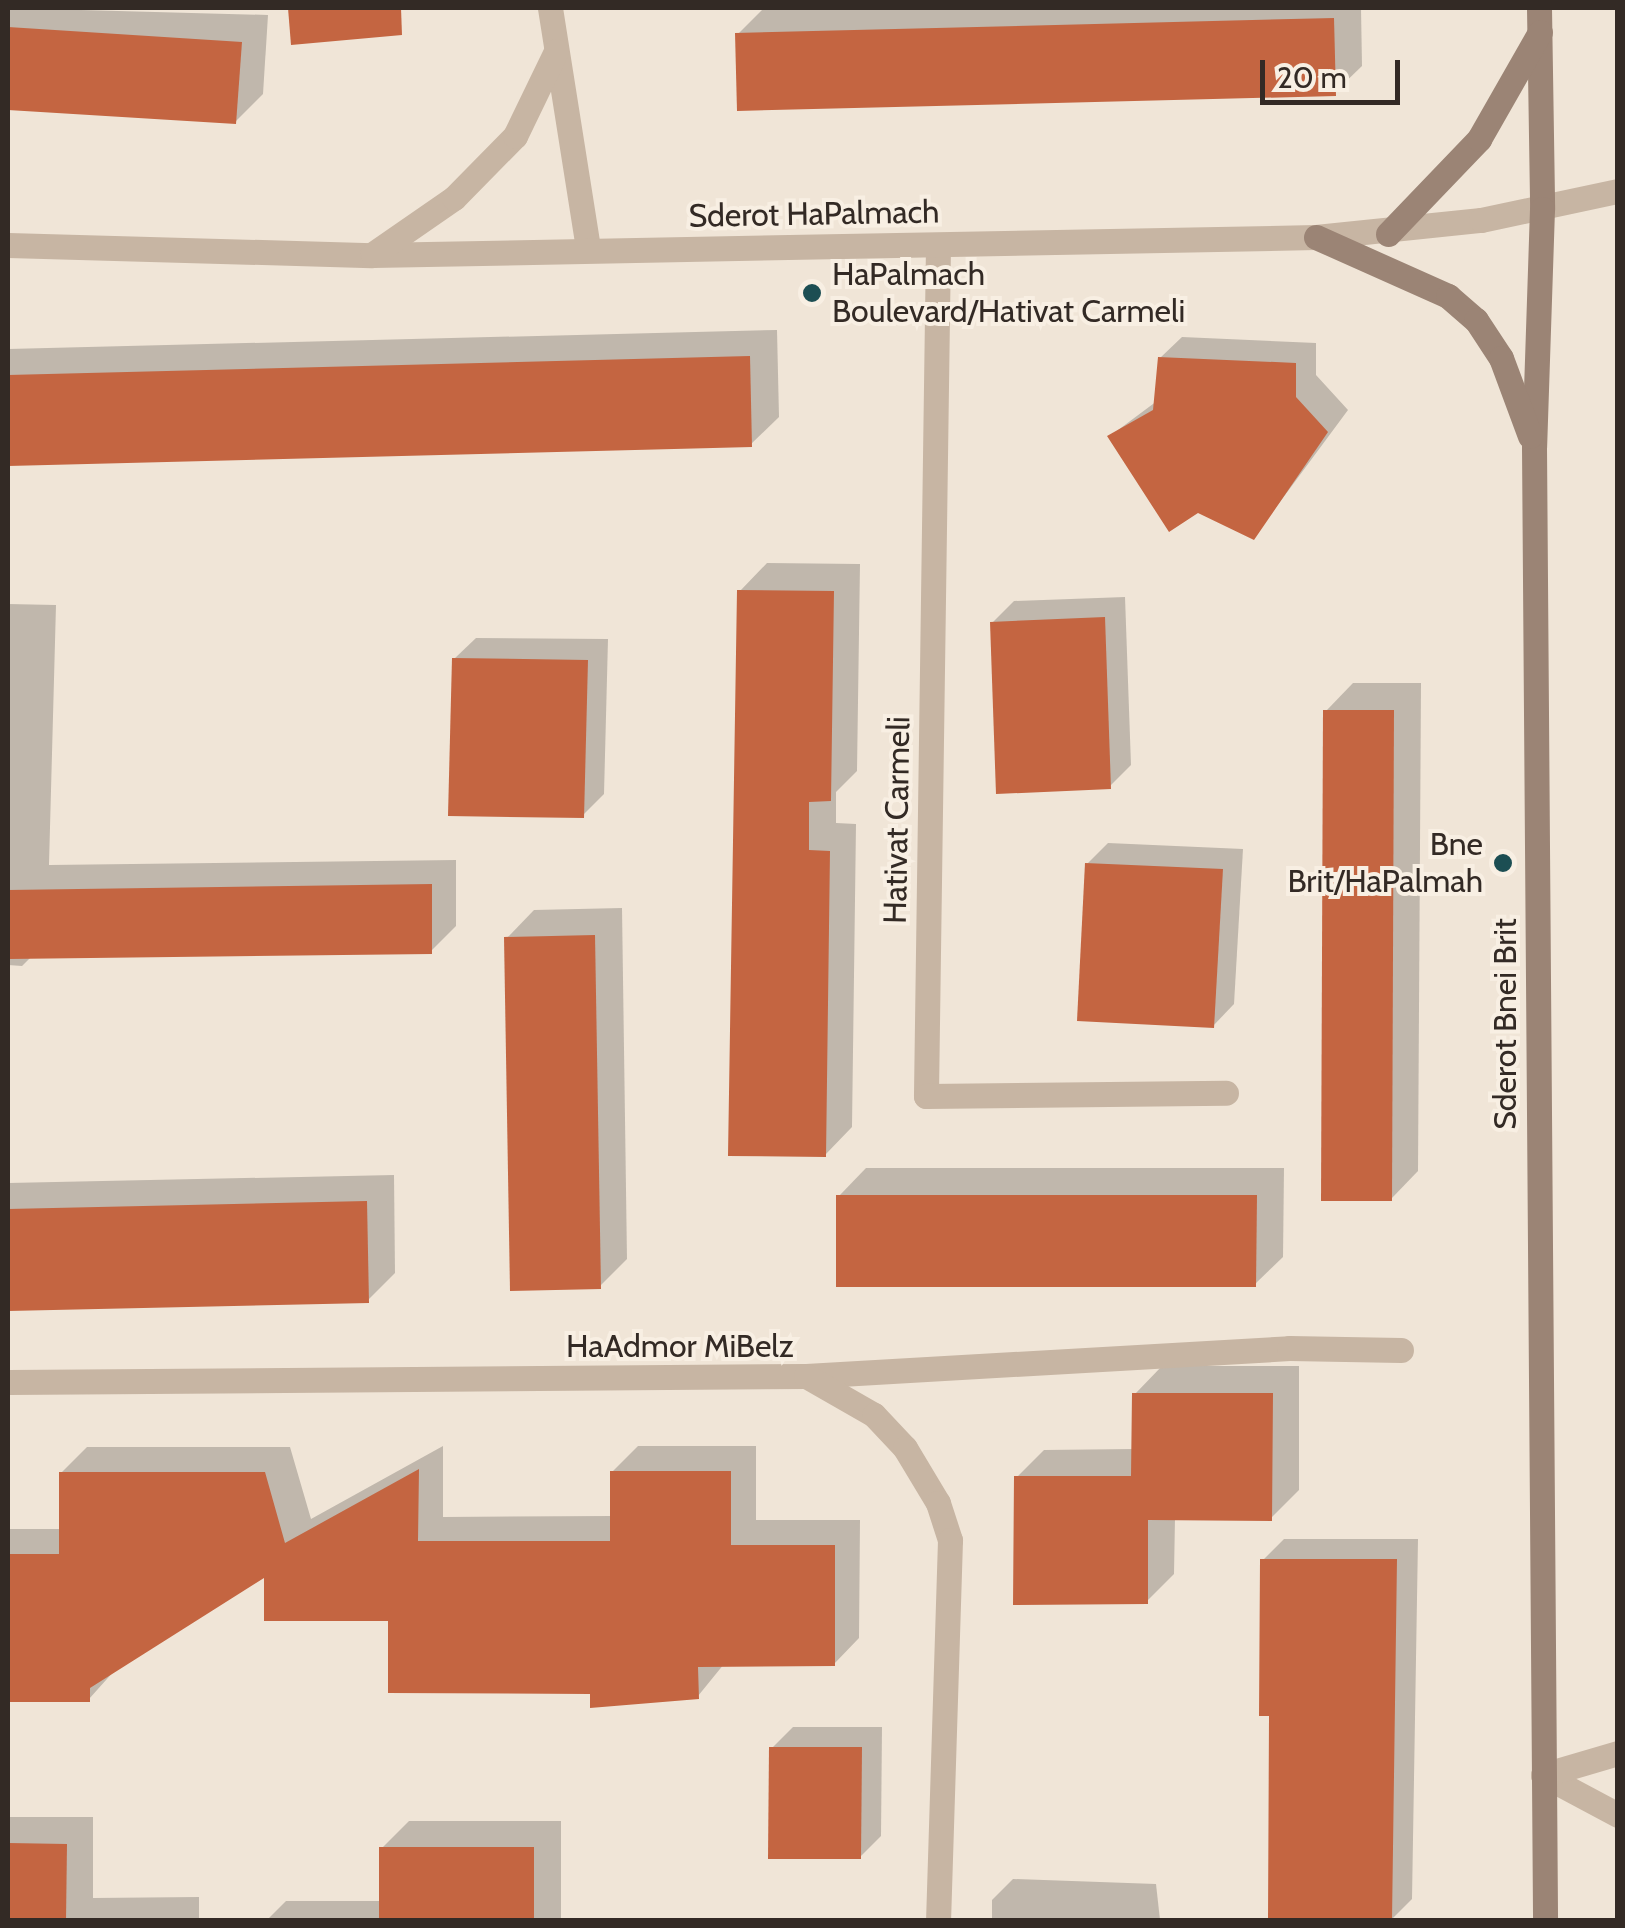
<!DOCTYPE html>
<html>
<head>
<meta charset="utf-8">
<style>
  body { margin:0 }
  #map { position:relative; width:1625px; height:1928px; overflow:hidden; background:#f0e5d7; font-family:Cabin,sans-serif }
  div>[style] { position:absolute }
  .shadow>* { inset:0; background:#0003 }
  .building>* { inset:0; background:#c46541 }
  .minor>* { height:25px; margin:-12.5px; padding:0 12.5px; transform-origin:12.5px; border-radius:12.5px; background:#c7b5a3 }
  .tertiary>* { height:25px; margin:-12.5px; padding:0 12.5px; transform-origin:12.5px; border-radius:12.5px; background:#c7b5a3 }
  .secondary>* { height:25px; margin:-12.5px; padding:0 12.5px; transform-origin:12.5px; border-radius:12.5px; background:#9b8475 }
  .dots>* { width:28px; height:28px; translate:-50% -50%; box-sizing:border-box; border:5px solid #f8efe3; border-radius:50% }
  span { translate:-50% -50%; white-space:nowrap; text-align:center; line-height:1.15; -webkit-text-stroke:8px #f8efe3; paint-order:stroke }
  .street-label { font-size:32px; color:#332a25 }
  .poi-label { font-size:32px; color:#332a25 }
  .left { translate:0 -50%; text-align:left }
  .right { translate:-100% -50%; text-align:right }
  .frame { position:absolute; inset:0; border:10px solid #332a25; pointer-events:none }
  .scale { position:absolute; left:1260px; top:60px; width:140px; height:45px; box-sizing:border-box; border:5px solid #332a25; border-top:0; padding-left:12px; font-size:30px; line-height:35px; white-space:nowrap; color:#332a25; -webkit-text-stroke:8px #f8efe3; paint-order:stroke }
</style>
</head>
<body>
<div id="map">
  <div class="shadow">
    <i style="clip-path:polygon(8px 8px,268px 15px,263px 94px,235px 122px,8px 107px)"></i>
    <i style="clip-path:polygon(290px 8px,403px 8px,375px 35px,293px 42px)"></i>
    <i style="clip-path:polygon(764px 8px,1361px 8px,1362px 66px,1334px 93px,738px 34px)"></i>
    <i style="clip-path:polygon(777px 330px,779px 417px,751px 444px,8px 463px,8px 349px)"></i>
    <i style="clip-path:polygon(1182px 337px,1316px 343px,1316px 375px,1348px 410px,1254px 537px,1110px 436px,1157px 401px,1160px 358px)"></i>
    <i style="clip-path:polygon(767px 563px,860px 564px,857px 771px,836px 792px,836px 823px,856px 824px,852px 1127px,825px 1155px,740px 591px)"></i>
    <i style="clip-path:polygon(1125px 597px,1131px 765px,1110px 786px,992px 623px,1014px 601px)"></i>
    <i style="clip-path:polygon(8px 604px,56px 605px,49px 865px,456px 860px,456px 926px,431px 951px,32px 956px,22px 966px,8px 965px)"></i>
    <i style="clip-path:polygon(476px 638px,608px 639px,604px 794px,583px 815px,454px 659px)"></i>
    <i style="clip-path:polygon(1353px 683px,1421px 683px,1418px 1171px,1391px 1199px,1326px 711px)"></i>
    <i style="clip-path:polygon(1108px 843px,1243px 849px,1234px 1004px,1213px 1026px,1087px 864px)"></i>
    <i style="clip-path:polygon(622px 908px,627px 1259px,600px 1286px,507px 938px,534px 910px)"></i>
    <i style="clip-path:polygon(866px 1168px,1284px 1168px,1283px 1257px,1255px 1284px,839px 1196px)"></i>
    <i style="clip-path:polygon(394px 1175px,395px 1273px,368px 1300px,8px 1308px,8px 1183px)"></i>
    <i style="clip-path:polygon(1162px 1366px,1299px 1366px,1299px 1490px,1271px 1518px,1175px 1518px,1174px 1574px,1146px 1602px,1017px 1477px,1044px 1450px,1134px 1449px,1135px 1394px)"></i>
    <i style="clip-path:polygon(443px 1446px,443px 1517px,612px 1516px,612px 1472px,638px 1446px,756px 1446px,756px 1520px,860px 1520px,859px 1638px,834px 1664px,724px 1664px,698px 1696px,593px 1691px,266px 1573px,115px 1670px,89px 1699px,8px 1699px,8px 1529px,61px 1529px,61px 1473px,87px 1447px,290px 1447px,311px 1519px)"></i>
    <i style="clip-path:polygon(1284px 1539px,1418px 1539px,1412px 1899px,1391px 1920px,1270px 1920px,1271px 1713px,1263px 1560px)"></i>
    <i style="clip-path:polygon(793px 1727px,882px 1727px,881px 1836px,860px 1857px,772px 1748px)"></i>
    <i style="clip-path:polygon(8px 1817px,93px 1817px,93px 1898px,199px 1897px,199px 1920px,8px 1920px)"></i>
    <i style="clip-path:polygon(409px 1821px,561px 1821px,561px 1920px,267px 1920px,286px 1901px,382px 1901px,382px 1848px)"></i>
    <i style="clip-path:polygon(1013px 1879px,1156px 1884px,1160px 1920px,992px 1920px,992px 1900px)"></i>
  </div>
  <div class="building">
    <i style="clip-path:polygon(288px 8px,401px 8px,402px 35px,291px 45px)"></i>
    <i style="clip-path:polygon(1334px 18px,1336px 96px,737px 111px,735px 33px)"></i>
    <i style="clip-path:polygon(8px 27px,242px 42px,236px 124px,8px 110px)"></i>
    <i style="clip-path:polygon(750px 356px,752px 447px,8px 466px,8px 375px)"></i>
    <i style="clip-path:polygon(1158px 357px,1296px 363px,1296px 397px,1328px 432px,1254px 540px,1198px 513px,1169px 532px,1107px 436px,1153px 410px)"></i>
    <i style="clip-path:polygon(737px 590px,834px 591px,831px 801px,809px 802px,809px 850px,830px 851px,826px 1157px,728px 1156px)"></i>
    <i style="clip-path:polygon(1105px 617px,1111px 789px,996px 794px,990px 622px)"></i>
    <i style="clip-path:polygon(452px 658px,588px 660px,584px 818px,448px 816px)"></i>
    <i style="clip-path:polygon(1323px 710px,1394px 710px,1392px 1201px,1321px 1201px)"></i>
    <i style="clip-path:polygon(1085px 863px,1223px 869px,1214px 1028px,1077px 1021px)"></i>
    <i style="clip-path:polygon(432px 884px,432px 954px,8px 959px,8px 890px)"></i>
    <i style="clip-path:polygon(595px 935px,601px 1289px,510px 1291px,504px 937px)"></i>
    <i style="clip-path:polygon(836px 1195px,1257px 1195px,1256px 1287px,836px 1287px)"></i>
    <i style="clip-path:polygon(367px 1201px,369px 1303px,8px 1311px,8px 1209px)"></i>
    <i style="clip-path:polygon(1132px 1393px,1273px 1393px,1272px 1521px,1148px 1520px,1148px 1604px,1013px 1605px,1014px 1476px,1131px 1476px)"></i>
    <i style="clip-path:polygon(419px 1469px,418px 1541px,610px 1541px,610px 1471px,731px 1471px,731px 1545px,835px 1545px,835px 1666px,698px 1667px,699px 1699px,590px 1708px,590px 1694px,388px 1693px,388px 1621px,264px 1621px,264px 1578px,90px 1688px,90px 1702px,8px 1702px,8px 1554px,59px 1554px,59px 1472px,265px 1472px,285px 1543px)"></i>
    <i style="clip-path:polygon(1260px 1559px,1397px 1559px,1392px 1920px,1268px 1920px,1269px 1716px,1259px 1716px)"></i>
    <i style="clip-path:polygon(769px 1747px,862px 1747px,861px 1859px,768px 1859px)"></i>
    <i style="clip-path:polygon(8px 1843px,67px 1844px,66px 1920px,8px 1920px)"></i>
    <i style="clip-path:polygon(379px 1847px,534px 1847px,534px 1920px,379px 1920px)"></i>
  </div>
  <div class="minor">
    <i style="left:938px;top:245px;width:851px;rotate:90.81deg"></i>
    <i style="left:926px;top:1096px;width:300px;rotate:-0.6deg"></i>
    <i style="left:806px;top:1376px;width:484px;rotate:-3.3deg"></i>
    <i style="left:1289px;top:1348px;width:112px;rotate:1deg"></i>
    <i style="left:8px;top:1382px;width:798px;rotate:-0.43deg"></i>
    <i style="left:806px;top:1376px;width:78px;rotate:29.8deg"></i>
    <i style="left:874px;top:1415px;width:45px;rotate:46.8deg"></i>
    <i style="left:905px;top:1448px;width:64px;rotate:59deg"></i>
    <i style="left:938px;top:1503px;width:39px;rotate:72deg"></i>
    <i style="left:950px;top:1540px;width:380px;rotate:91.8deg"></i>
  </div>
  <div class="tertiary">
    <i style="left:550px;top:8px;width:244px;rotate:81deg"></i>
    <i style="left:8px;top:245px;width:364px;rotate:1.6deg"></i>
    <i style="left:372px;top:255px;width:944px;rotate:-1.09deg"></i>
    <i style="left:1316px;top:237px;width:166px;rotate:-5.9deg"></i>
    <i style="left:1481px;top:220px;width:140px;rotate:-12deg"></i>
    <i style="left:373px;top:254px;width:98px;rotate:-34.7deg"></i>
    <i style="left:454px;top:198px;width:87px;rotate:-45.5deg"></i>
    <i style="left:515px;top:136px;width:94px;rotate:-64.2deg"></i>
    <i style="left:1543px;top:1775px;width:85px;rotate:28.1deg"></i>
    <i style="left:1543px;top:1775px;width:78px;rotate:-16.3deg"></i>
  </div>
  <div class="secondary">
    <i style="left:1539px;top:8px;width:201px;rotate:89.1deg"></i>
    <i style="left:1542px;top:209px;width:238px;rotate:91.9deg"></i>
    <i style="left:1534px;top:447px;width:1473px;rotate:89.57deg"></i>
    <i style="left:1388px;top:234px;width:132px;rotate:-46.2deg"></i>
    <i style="left:1479px;top:139px;width:123px;rotate:-60.3deg"></i>
    <i style="left:1316px;top:237px;width:145px;rotate:24.1deg"></i>
    <i style="left:1448px;top:296px;width:37px;rotate:41deg"></i>
    <i style="left:1476px;top:320px;width:45px;rotate:56.7deg"></i>
    <i style="left:1501px;top:358px;width:83px;rotate:69.6deg"></i>
  </div>
  <div class="dots">
    <i style="left:812px;top:293px;background:#1c4e53"></i>
    <i style="left:1503px;top:863px;background:#1c4e53"></i>
  </div>
  <div class="street-label">
    <span style="left:814px;top:214px;rotate:-1deg">Sderot HaPalmach</span>
    <span style="left:897px;top:820px;rotate:-89deg">Hativat Carmeli</span>
    <span style="left:1505px;top:1024px;rotate:-90deg">Sderot Bnei Brit</span>
    <span style="left:680px;top:1346px">HaAdmor MiBelz</span>
  </div>
  <div class="poi-label">
    <span class="left" style="left:832px;top:293px">HaPalmach<br>Boulevard/Hativat Carmeli</span>
    <span class="right" style="left:1483px;top:863px">Bne<br>Brit/HaPalmah</span>
  </div>
  <div class="frame"></div>
  <div class="scale">20 m</div>
</div>
</body>
</html>
